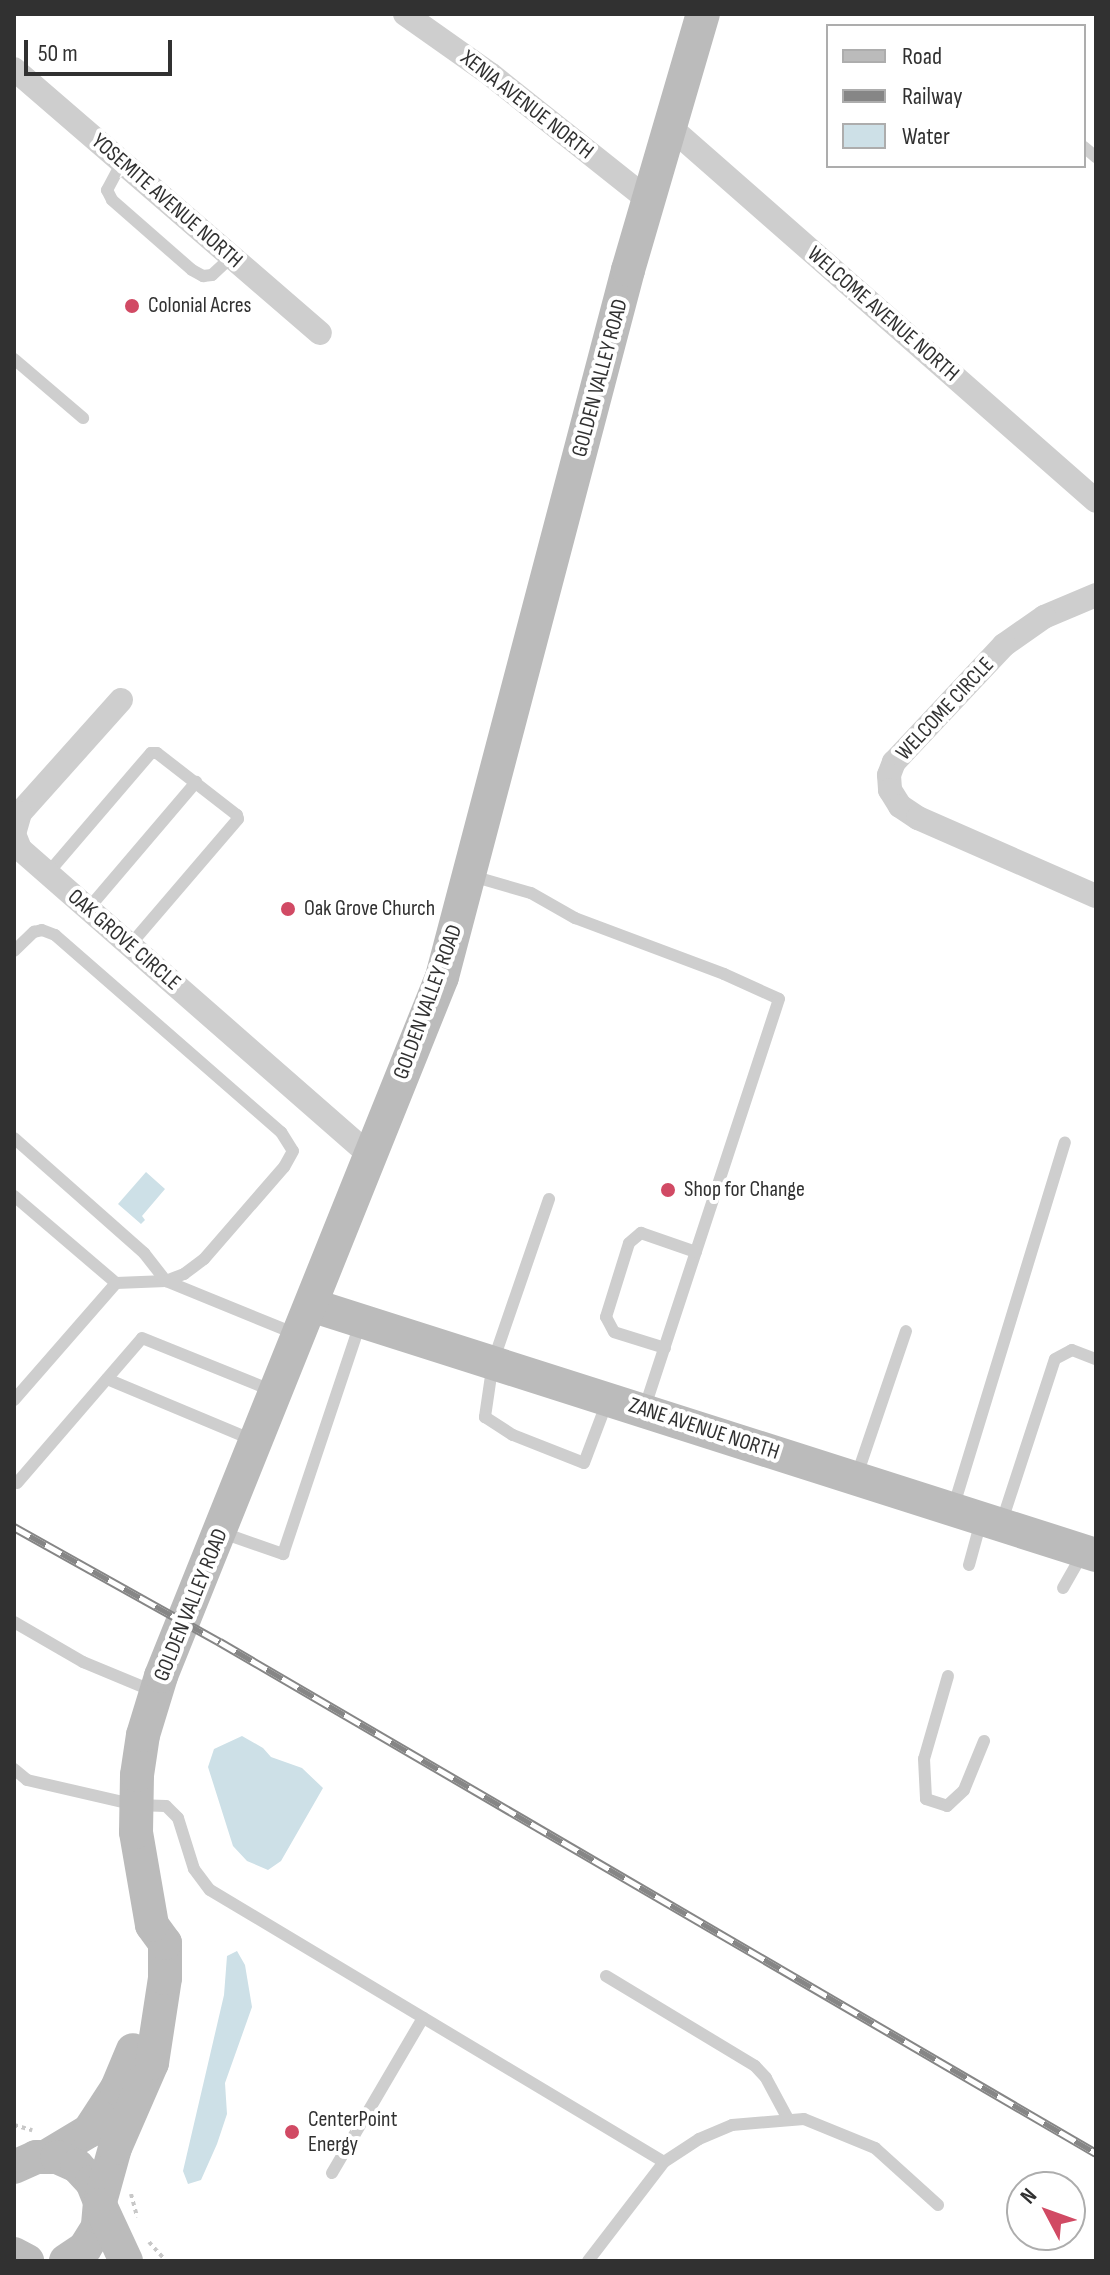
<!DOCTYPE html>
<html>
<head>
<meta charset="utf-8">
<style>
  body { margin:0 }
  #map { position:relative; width:1110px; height:2275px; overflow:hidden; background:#fff; font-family:"Sofia Sans Condensed",sans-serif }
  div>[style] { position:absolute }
  .water>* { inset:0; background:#cde0e7 }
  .path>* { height:4px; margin-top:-2px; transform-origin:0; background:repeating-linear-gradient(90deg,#c8c8c8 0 4px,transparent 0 8px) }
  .lane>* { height:12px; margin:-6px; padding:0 6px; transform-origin:6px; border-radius:6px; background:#cecece }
  .street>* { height:24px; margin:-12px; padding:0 12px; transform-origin:12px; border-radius:12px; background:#cecece }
  .secondary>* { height:34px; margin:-17px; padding:0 17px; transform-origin:17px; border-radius:17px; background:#bbb }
  .rail>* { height:9px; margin-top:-4.5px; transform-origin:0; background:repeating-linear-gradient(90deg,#fff 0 18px,#868686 0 36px); box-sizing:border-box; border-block:2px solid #868686 }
  .dots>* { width:22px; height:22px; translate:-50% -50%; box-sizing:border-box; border:4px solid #fff; border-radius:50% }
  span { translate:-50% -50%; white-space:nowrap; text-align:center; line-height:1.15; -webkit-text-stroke:8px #fff; paint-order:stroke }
  .street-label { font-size:22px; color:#313131 }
  .poi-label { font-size:22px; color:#313131 }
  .left { translate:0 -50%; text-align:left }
  .frame { position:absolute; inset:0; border:16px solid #313131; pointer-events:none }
  .legend { position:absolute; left:826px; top:24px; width:260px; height:144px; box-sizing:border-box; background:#fff; border:2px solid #adadad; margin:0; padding:10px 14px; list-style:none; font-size:24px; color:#313131 }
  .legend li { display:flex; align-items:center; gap:16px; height:40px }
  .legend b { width:40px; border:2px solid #adadad }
  .north { position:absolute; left:1006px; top:2171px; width:80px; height:80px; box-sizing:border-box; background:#fff; border:2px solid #adadad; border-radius:50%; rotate:311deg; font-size:22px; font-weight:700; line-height:32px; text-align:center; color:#313131 }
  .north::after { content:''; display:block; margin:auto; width:28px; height:36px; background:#d14a64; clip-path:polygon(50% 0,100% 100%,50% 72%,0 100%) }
  .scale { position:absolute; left:24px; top:40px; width:148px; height:36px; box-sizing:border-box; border:4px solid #313131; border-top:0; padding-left:10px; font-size:24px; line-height:28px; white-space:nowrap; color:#313131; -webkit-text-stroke:6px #fff; paint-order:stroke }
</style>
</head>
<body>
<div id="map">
  <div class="water">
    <i style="clip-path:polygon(146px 1172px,165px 1189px,142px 1216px,145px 1220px,141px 1224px,118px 1204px)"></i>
    <i style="clip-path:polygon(242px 1736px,263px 1748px,271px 1757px,302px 1768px,323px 1788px,281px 1861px,268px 1870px,247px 1861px,233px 1846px,208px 1767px,214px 1749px)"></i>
    <i style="clip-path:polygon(237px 1951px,245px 1965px,252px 2007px,225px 2083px,227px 2114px,217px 2144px,201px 2180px,188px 2184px,183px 2171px,224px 1995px,227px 1956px)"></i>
  </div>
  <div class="path">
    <i style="left:14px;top:2125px;width:19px;rotate:16deg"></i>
    <i style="left:131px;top:2194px;width:24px;rotate:75deg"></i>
    <i style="left:149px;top:2242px;width:25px;rotate:48deg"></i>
  </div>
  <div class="lane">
    <i style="left:1084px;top:147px;width:16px;rotate:40deg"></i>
    <i style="left:122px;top:162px;width:32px;rotate:118deg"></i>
    <i style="left:107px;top:190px;width:11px;rotate:63deg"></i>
    <i style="left:112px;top:200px;width:106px;rotate:41.2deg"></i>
    <i style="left:192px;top:270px;width:13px;rotate:29deg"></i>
    <i style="left:203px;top:276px;width:9px;rotate:-6deg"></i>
    <i style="left:212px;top:275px;width:26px;rotate:-43deg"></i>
    <i style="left:14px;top:359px;width:91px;rotate:40.5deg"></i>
    <i style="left:48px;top:873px;width:158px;rotate:-49.4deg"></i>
    <i style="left:151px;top:753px;width:6px"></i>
    <i style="left:157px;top:753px;width:101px;rotate:37.8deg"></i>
    <i style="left:237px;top:815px;width:4px;rotate:76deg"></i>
    <i style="left:238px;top:819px;width:167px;rotate:130.6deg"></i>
    <i style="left:472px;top:876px;width:61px;rotate:16.1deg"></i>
    <i style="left:531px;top:893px;width:51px;rotate:29.6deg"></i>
    <i style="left:575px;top:918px;width:159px;rotate:20.6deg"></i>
    <i style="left:724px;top:974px;width:60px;rotate:24.4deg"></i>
    <i style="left:779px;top:999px;width:429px;rotate:108.2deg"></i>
    <i style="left:88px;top:909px;width:167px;rotate:-49.6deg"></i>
    <i style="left:14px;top:951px;width:28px;rotate:-44deg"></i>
    <i style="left:34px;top:932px;width:8px;rotate:-14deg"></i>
    <i style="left:42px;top:930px;width:14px;rotate:21deg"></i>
    <i style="left:55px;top:935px;width:300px;rotate:41.1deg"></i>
    <i style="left:281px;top:1132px;width:22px;rotate:58deg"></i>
    <i style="left:293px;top:1151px;width:18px;rotate:119deg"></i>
    <i style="left:284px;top:1167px;width:122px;rotate:131deg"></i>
    <i style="left:204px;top:1259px;width:25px;rotate:143deg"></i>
    <i style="left:184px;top:1274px;width:19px;rotate:159deg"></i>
    <i style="left:166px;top:1281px;width:50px;rotate:177.7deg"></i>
    <i style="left:116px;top:1283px;width:134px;rotate:-139.5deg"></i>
    <i style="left:14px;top:1138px;width:174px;rotate:41.5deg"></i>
    <i style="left:144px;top:1253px;width:36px;rotate:52deg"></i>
    <i style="left:166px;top:1281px;width:140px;rotate:22.2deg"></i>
    <i style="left:549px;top:1199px;width:172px;rotate:109deg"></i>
    <i style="left:493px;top:1362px;width:56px;rotate:98.3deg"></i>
    <i style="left:485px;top:1417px;width:33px;rotate:33deg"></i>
    <i style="left:513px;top:1435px;width:76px;rotate:21.5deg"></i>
    <i style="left:584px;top:1463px;width:65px;rotate:-69.3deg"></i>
    <i style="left:665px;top:1348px;width:53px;rotate:-162.6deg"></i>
    <i style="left:614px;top:1332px;width:17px;rotate:-118deg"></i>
    <i style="left:606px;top:1317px;width:77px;rotate:-72.7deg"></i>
    <i style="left:629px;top:1243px;width:16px;rotate:-40deg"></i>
    <i style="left:641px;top:1233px;width:58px;rotate:19.1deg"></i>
    <i style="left:107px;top:1379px;width:158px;rotate:22.7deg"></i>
    <i style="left:14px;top:1400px;width:155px;rotate:-48.9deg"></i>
    <i style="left:857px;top:1475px;width:152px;rotate:-71.2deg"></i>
    <i style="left:17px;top:1483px;width:191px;rotate:-49.2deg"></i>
    <i style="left:142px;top:1338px;width:141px;rotate:22deg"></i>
    <i style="left:954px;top:1505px;width:379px;rotate:-73deg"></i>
    <i style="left:1002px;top:1521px;width:170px;rotate:-71.9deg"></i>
    <i style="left:1055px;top:1359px;width:19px;rotate:-28deg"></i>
    <i style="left:1072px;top:1350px;width:26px;rotate:21deg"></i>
    <i style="left:223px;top:1533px;width:64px;rotate:19.3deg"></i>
    <i style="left:283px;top:1554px;width:243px;rotate:-71.5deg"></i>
    <i style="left:969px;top:1565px;width:46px;rotate:-74.7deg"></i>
    <i style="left:1063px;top:1588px;width:40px;rotate:-60.3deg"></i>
    <i style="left:14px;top:1622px;width:80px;rotate:30.1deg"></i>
    <i style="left:83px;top:1662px;width:76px;rotate:22.5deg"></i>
    <i style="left:948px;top:1676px;width:86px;rotate:106.1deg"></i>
    <i style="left:924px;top:1759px;width:40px;rotate:87.1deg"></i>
    <i style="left:926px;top:1799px;width:22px;rotate:18deg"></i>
    <i style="left:947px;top:1806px;width:23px;rotate:-43deg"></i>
    <i style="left:964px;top:1790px;width:53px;rotate:-67.8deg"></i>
    <i style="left:14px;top:1769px;width:17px;rotate:40deg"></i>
    <i style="left:27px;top:1780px;width:111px;rotate:13deg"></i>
    <i style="left:135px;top:1805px;width:31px;rotate:2deg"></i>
    <i style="left:166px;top:1806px;width:17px;rotate:45deg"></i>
    <i style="left:178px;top:1818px;width:53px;rotate:72.6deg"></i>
    <i style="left:194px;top:1869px;width:26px;rotate:53deg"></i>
    <i style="left:210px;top:1890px;width:529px;rotate:30.93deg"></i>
    <i style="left:606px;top:1976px;width:174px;rotate:31.1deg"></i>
    <i style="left:755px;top:2066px;width:16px;rotate:47deg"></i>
    <i style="left:766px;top:2078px;width:47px;rotate:61.8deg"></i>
    <i style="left:332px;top:2173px;width:180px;rotate:-59.6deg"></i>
    <i style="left:588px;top:2261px;width:125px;rotate:-52.5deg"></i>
    <i style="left:664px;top:2162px;width:42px;rotate:-33.3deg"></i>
    <i style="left:699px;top:2139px;width:36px;rotate:-23deg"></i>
    <i style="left:732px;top:2125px;width:72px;rotate:-4.8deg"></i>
    <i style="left:804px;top:2119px;width:77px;rotate:22.2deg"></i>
    <i style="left:875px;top:2148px;width:85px;rotate:42.1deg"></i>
  </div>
  <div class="street">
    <i style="left:405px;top:14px;width:104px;rotate:35.2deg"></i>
    <i style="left:490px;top:74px;width:201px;rotate:38.5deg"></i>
    <i style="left:14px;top:69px;width:404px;rotate:40.8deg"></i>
    <i style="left:670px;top:127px;width:567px;rotate:41.28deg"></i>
    <i style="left:1096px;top:595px;width:56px;rotate:157.1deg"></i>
    <i style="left:1044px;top:617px;width:49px;rotate:145deg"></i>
    <i style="left:1004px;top:645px;width:161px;rotate:133.2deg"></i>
    <i style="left:894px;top:762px;width:14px;rotate:111deg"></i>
    <i style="left:889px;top:775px;width:15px;rotate:86deg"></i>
    <i style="left:890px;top:790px;width:19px;rotate:58deg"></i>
    <i style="left:900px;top:806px;width:22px;rotate:34deg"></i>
    <i style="left:918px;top:818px;width:194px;rotate:23.7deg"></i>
    <i style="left:121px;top:700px;width:152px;rotate:131.8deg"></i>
    <i style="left:20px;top:813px;width:22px;rotate:106deg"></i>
    <i style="left:14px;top:834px;width:16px;rotate:68deg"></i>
    <i style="left:20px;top:849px;width:465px;rotate:41.2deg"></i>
  </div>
  <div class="secondary">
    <i style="left:311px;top:1305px;width:824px;rotate:17.67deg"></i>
    <i style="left:47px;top:2156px;width:49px;rotate:-30.8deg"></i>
    <i style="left:89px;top:2131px;width:51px;rotate:-56.9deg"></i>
    <i style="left:117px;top:2088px;width:41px;rotate:-67.2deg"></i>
    <i style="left:14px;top:2167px;width:24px;rotate:-24deg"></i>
    <i style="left:36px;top:2157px;width:21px"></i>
    <i style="left:57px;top:2157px;width:22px;rotate:24deg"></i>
    <i style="left:77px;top:2166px;width:22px;rotate:47deg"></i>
    <i style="left:92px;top:2182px;width:22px;rotate:68deg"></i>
    <i style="left:100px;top:2202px;width:25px;rotate:95deg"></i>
    <i style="left:98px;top:2227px;width:25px;rotate:122deg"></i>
    <i style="left:85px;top:2248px;width:23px;rotate:146deg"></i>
    <i style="left:100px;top:2202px;width:56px;rotate:-74.5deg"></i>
    <i style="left:115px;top:2148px;width:93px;rotate:-66.5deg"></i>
    <i style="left:152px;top:2063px;width:86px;rotate:-81.3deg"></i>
    <i style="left:165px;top:1978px;width:35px;rotate:-90deg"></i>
    <i style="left:165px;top:1943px;width:22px;rotate:-126deg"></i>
    <i style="left:152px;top:1925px;width:94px;rotate:-99.8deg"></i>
    <i style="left:136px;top:1832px;width:57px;rotate:-89deg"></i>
    <i style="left:137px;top:1775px;width:40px;rotate:-81.5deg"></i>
    <i style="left:143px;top:1735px;width:62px;rotate:-73deg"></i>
    <i style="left:161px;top:1676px;width:753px;rotate:-68.1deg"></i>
    <i style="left:442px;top:977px;width:731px;rotate:-75.26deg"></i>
    <i style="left:628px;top:270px;width:267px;rotate:-73.7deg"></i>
    <i style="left:100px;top:2205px;width:62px;rotate:65.1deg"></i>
    <i style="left:14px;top:2254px;width:15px;rotate:28deg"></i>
  </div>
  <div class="rail">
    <i style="left:14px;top:1527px;width:236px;rotate:29.2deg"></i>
    <i style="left:220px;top:1642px;width:1014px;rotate:30.26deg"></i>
  </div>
  <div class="dots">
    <i style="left:132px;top:306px;background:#d14a64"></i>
    <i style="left:288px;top:909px;background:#d14a64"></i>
    <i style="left:668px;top:1190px;background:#d14a64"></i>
    <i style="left:292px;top:2132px;background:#d14a64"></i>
  </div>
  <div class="street-label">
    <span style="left:527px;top:105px;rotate:38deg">XENIA AVENUE NORTH</span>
    <span style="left:167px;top:201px;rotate:41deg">YOSEMITE AVENUE NORTH</span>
    <span style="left:883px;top:314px;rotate:41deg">WELCOME AVENUE NORTH</span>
    <span style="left:600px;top:378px;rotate:-75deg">GOLDEN VALLEY ROAD</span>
    <span style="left:945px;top:709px;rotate:-47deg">WELCOME CIRCLE</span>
    <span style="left:124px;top:940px;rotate:41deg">OAK GROVE CIRCLE</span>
    <span style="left:428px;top:1002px;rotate:-70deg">GOLDEN VALLEY ROAD</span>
    <span style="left:704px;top:1429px;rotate:18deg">ZANE AVENUE NORTH</span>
    <span style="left:191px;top:1605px;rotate:-68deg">GOLDEN VALLEY ROAD</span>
  </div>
  <div class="poi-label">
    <span class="left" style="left:148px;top:306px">Colonial Acres</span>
    <span class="left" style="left:304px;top:909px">Oak Grove Church</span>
    <span class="left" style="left:684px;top:1190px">Shop for Change</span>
    <span class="left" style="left:308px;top:2132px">CenterPoint<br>Energy</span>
  </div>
  <div class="frame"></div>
  <ul class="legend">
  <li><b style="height:10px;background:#bbb"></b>Road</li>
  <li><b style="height:10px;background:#868686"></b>Railway</li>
  <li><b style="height:22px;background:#cde0e7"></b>Water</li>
  </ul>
  <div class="north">N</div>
  <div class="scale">50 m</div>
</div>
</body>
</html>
